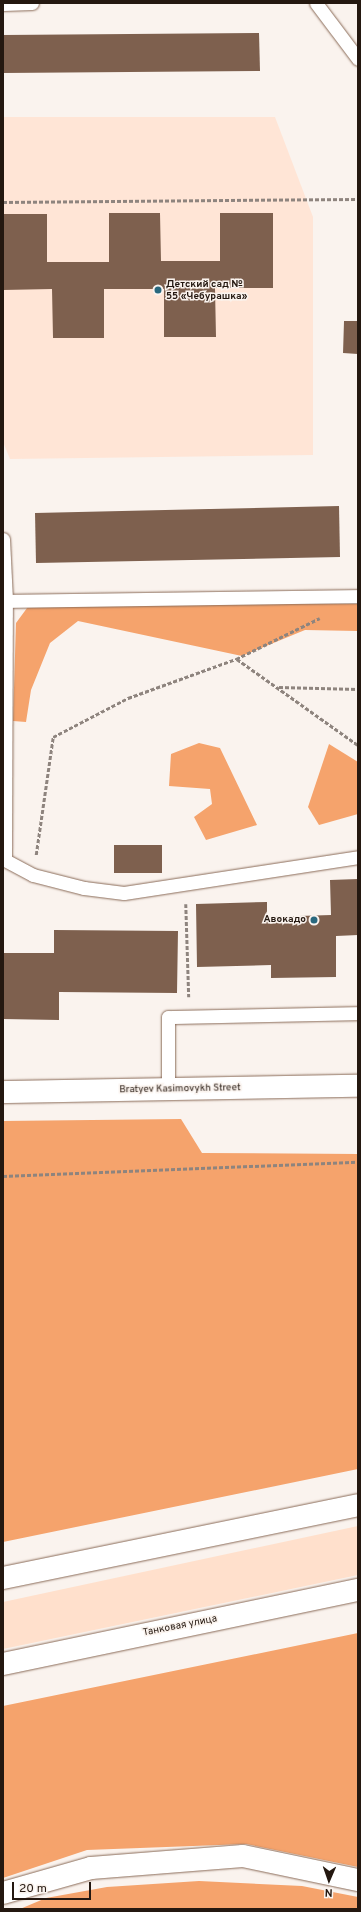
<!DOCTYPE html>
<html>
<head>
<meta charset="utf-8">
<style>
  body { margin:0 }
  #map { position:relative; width:361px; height:1912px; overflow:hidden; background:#faf3ee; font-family:Overpass,sans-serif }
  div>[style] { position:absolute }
  .built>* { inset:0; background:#ffe5d6 }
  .green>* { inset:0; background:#ffe0cc }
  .forest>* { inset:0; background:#f5a36c }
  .building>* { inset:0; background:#7e604e }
  .path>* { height:2.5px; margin-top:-1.25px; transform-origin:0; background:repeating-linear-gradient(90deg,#8e847e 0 4px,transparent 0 6px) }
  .roads { filter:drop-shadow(0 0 1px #8a6b58) drop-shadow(0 0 1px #8a6b58) }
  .service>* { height:13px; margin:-6.5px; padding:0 6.5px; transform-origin:6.5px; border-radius:6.5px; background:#fff }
  .minor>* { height:22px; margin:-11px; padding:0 11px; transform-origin:11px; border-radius:11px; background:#fff }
  .secondary>* { height:22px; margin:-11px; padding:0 11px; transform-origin:11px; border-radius:11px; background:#fff }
  .dots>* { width:11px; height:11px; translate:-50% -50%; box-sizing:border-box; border:2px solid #faf3ee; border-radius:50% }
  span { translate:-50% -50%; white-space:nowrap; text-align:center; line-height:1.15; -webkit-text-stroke:3px #faf3ee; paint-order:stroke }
  .poi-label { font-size:10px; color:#241810; font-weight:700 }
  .left { translate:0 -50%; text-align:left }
  .right { translate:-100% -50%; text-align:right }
  .street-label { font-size:10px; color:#241810 }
  .frame { position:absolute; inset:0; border:4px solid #241810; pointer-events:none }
  .north { position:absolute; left:309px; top:1860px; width:40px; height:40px; -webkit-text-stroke:3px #faf3ee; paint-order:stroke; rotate:182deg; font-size:11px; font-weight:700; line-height:16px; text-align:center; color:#241810 }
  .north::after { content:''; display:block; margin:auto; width:14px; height:18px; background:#241810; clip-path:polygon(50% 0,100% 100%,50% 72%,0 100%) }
  .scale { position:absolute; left:12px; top:1882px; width:79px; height:18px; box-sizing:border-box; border:2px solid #241810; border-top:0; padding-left:5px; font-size:12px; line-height:14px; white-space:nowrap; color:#241810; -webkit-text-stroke:3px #faf3ee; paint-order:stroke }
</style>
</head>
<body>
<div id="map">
  <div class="built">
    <i style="clip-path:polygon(3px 117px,275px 117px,313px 217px,313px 455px,10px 459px,3px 442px)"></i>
  </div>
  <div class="green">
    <i style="clip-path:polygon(358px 1526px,358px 1575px,3px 1649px,3px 1602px)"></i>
  </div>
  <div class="forest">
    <i style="clip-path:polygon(30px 604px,358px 604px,358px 631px,305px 630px,242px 656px,78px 621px,50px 643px,31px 690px,26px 722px,13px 721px,16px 623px)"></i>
    <i style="clip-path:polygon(199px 743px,220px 748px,257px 825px,206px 840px,194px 817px,212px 804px,210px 789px,169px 786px,171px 754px)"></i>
    <i style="clip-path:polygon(329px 744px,358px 762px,358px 814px,319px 825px,308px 807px)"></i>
    <i style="clip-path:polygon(181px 1119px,202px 1153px,358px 1154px,358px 1469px,3px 1542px,3px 1121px)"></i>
    <i style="clip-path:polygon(358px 1633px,358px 1867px,246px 1844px,87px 1850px,3px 1878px,3px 1706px)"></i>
    <i style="clip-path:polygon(199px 1881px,302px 1886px,358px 1897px,358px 1909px,20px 1909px,46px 1898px,107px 1887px)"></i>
  </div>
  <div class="building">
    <i style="clip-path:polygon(259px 33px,260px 71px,3px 73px,3px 35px)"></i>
    <i style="clip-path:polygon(109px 213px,160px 213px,161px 261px,220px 261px,220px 213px,273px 213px,273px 288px,215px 288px,216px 337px,164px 337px,164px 289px,104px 289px,104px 338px,53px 338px,52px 289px,3px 290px,3px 214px,47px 214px,47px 262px,109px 262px)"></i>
    <i style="clip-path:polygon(344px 321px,358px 321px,358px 354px,343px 353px)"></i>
    <i style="clip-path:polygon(339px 506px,340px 557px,36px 563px,35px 513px)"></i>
    <i style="clip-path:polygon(114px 845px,162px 845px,162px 873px,114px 873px)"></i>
    <i style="clip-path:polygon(358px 879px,358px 935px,336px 936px,336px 977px,271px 978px,271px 965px,197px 967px,196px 904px,267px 902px,267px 917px,331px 915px,330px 880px)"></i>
    <i style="clip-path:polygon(54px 930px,178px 931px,177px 993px,59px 992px,59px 1020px,3px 1019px,3px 953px,54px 953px)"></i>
  </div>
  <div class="path">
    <i style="left:3px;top:202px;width:355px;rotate:-0.5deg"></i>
    <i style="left:237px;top:659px;width:148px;rotate:35.4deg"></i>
    <i style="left:279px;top:687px;width:79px;rotate:1.5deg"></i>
    <i style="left:36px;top:855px;width:119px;rotate:-81.8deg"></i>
    <i style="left:53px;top:737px;width:85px;rotate:-27.5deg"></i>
    <i style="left:128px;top:698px;width:115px;rotate:-19.9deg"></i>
    <i style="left:236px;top:659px;width:93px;rotate:-26deg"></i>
    <i style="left:186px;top:904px;width:93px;rotate:88.2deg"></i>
    <i style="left:3px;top:1176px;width:355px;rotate:-2.3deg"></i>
  </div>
  <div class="roads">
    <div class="service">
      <i style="left:316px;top:3px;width:70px;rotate:53.1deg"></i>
      <i style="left:3px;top:4px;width:29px;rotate:-2deg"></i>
      <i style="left:3px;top:539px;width:62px;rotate:87.2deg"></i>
      <i style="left:3px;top:859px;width:34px;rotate:28deg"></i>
      <i style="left:33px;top:875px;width:53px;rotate:14.3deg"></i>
      <i style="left:84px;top:888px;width:40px;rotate:7.1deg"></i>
      <i style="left:124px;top:893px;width:237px;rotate:-8.7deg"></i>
      <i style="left:5px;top:859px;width:258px;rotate:-89.8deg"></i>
      <i style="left:6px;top:601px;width:352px;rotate:-0.8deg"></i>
      <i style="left:168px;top:1089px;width:72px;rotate:-90deg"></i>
      <i style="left:168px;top:1017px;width:190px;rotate:-1.2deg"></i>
    </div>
    <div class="minor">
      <i style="left:3px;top:1092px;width:355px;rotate:-1deg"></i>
      <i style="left:3px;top:1893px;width:91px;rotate:-15.9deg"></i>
      <i style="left:91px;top:1868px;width:152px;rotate:-4.5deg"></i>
      <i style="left:243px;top:1856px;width:117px;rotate:11.8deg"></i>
    </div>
    <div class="secondary">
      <i style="left:3px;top:1578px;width:362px;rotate:-11.6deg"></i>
      <i style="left:3px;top:1664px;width:363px;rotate:-11.8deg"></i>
    </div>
  </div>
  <div class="dots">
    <i style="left:158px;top:290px;background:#29687e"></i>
    <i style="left:314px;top:920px;background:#29687e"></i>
  </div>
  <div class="poi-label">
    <span class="left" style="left:166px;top:290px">Детский сад №<br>55 «Чебурашка»</span>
    <span class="right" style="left:306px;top:920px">Авокадо</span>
  </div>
  <div class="street-label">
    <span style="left:180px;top:1089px;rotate:-1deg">Bratyev Kasimovykh Street</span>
    <span style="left:180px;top:1626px;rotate:-11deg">Танковая улица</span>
  </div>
  <div class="frame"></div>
  <div class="north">N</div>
  <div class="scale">20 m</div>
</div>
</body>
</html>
